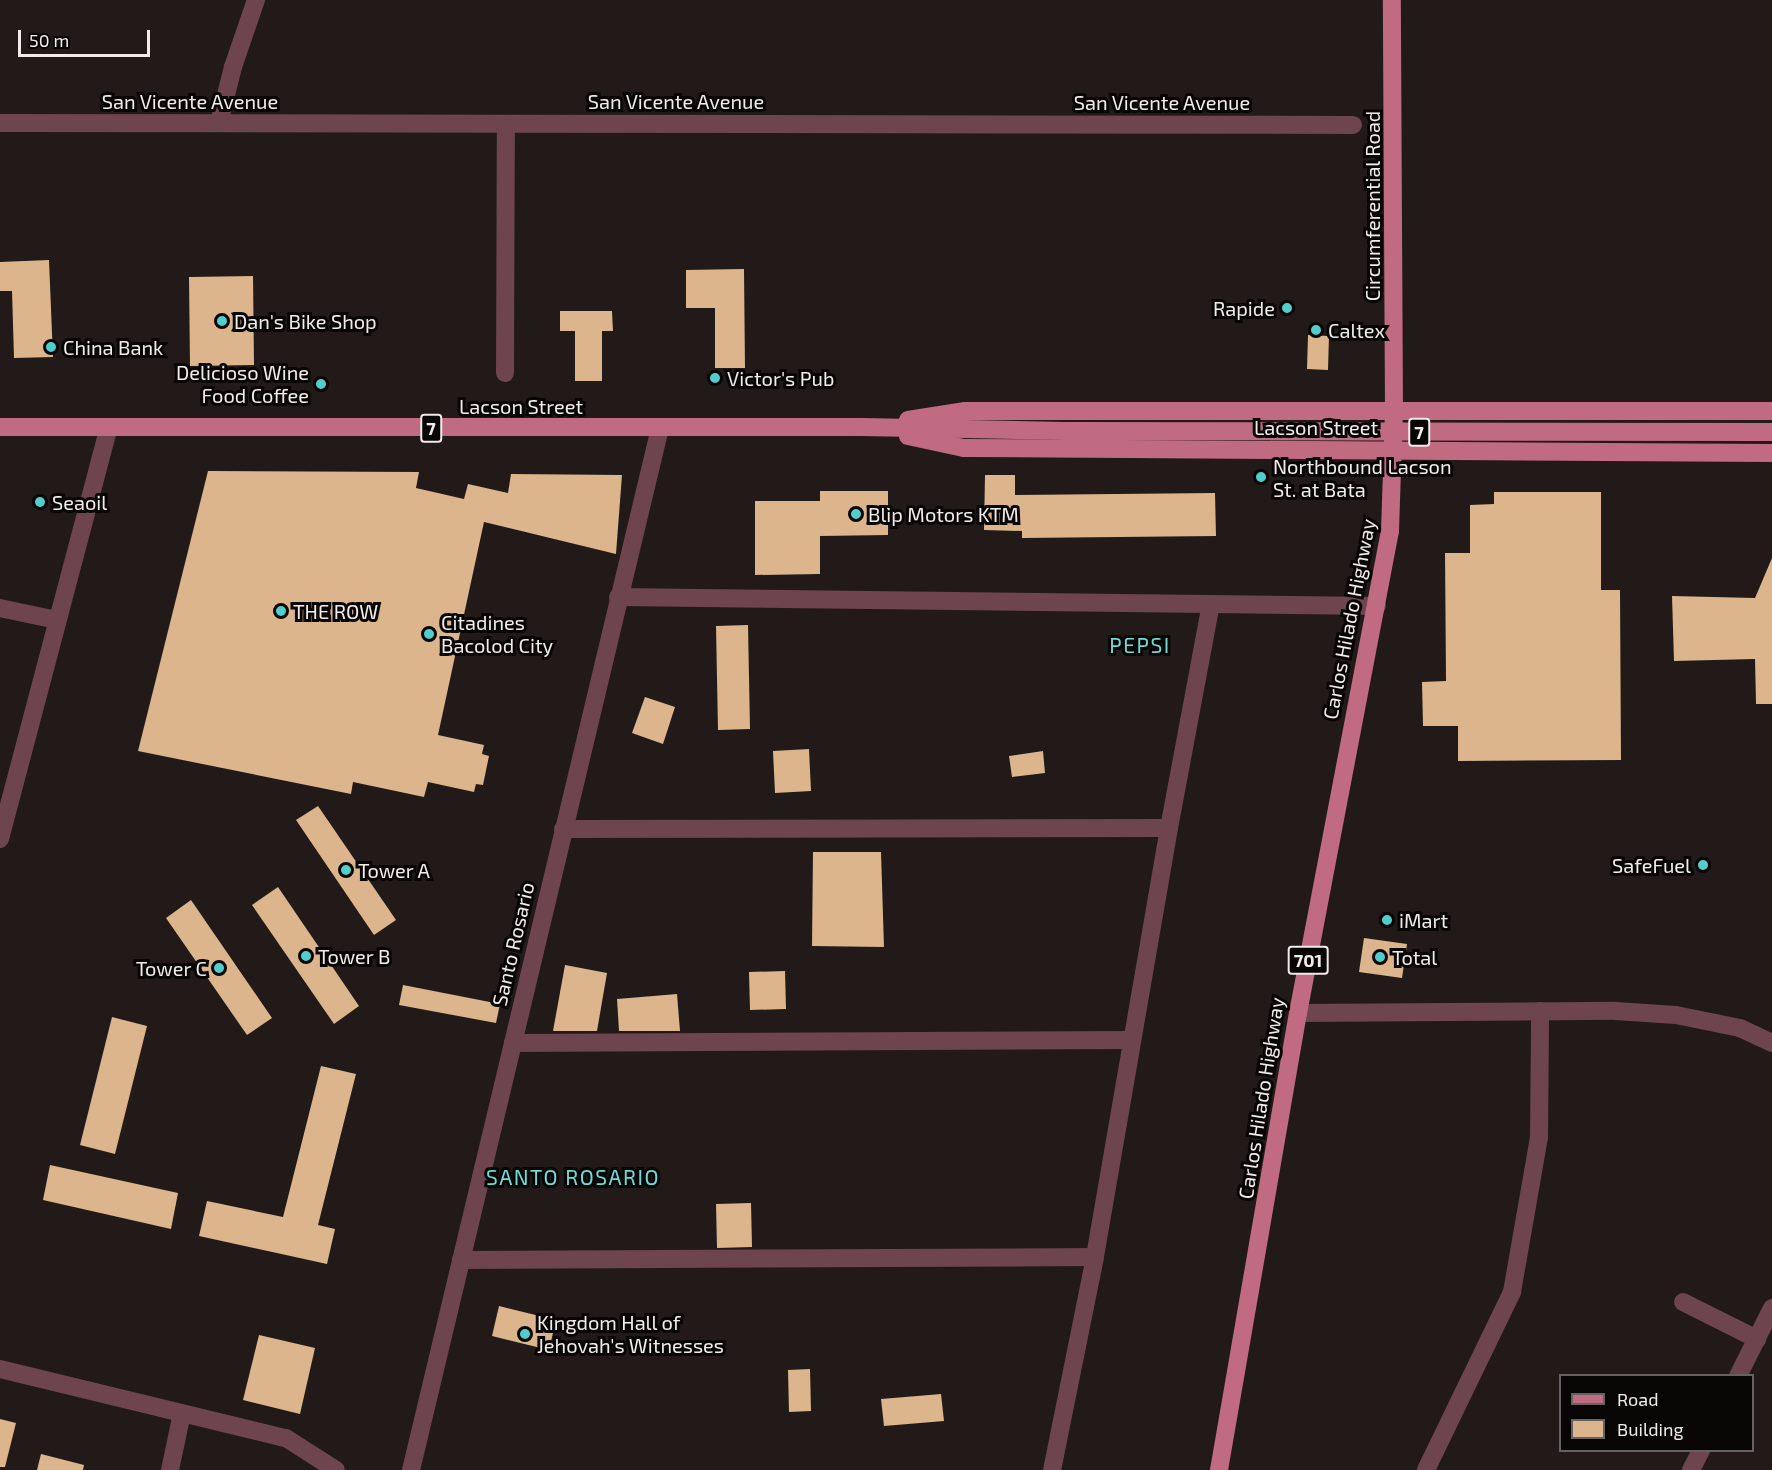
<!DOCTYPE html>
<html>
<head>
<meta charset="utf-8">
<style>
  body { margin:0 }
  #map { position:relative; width:1772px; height:1470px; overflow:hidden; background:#211a18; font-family:"Exo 2",sans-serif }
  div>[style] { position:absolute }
  .building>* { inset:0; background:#dcb58c }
  .minor>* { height:18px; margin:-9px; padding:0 9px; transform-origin:9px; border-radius:9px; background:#6e444f }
  .major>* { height:18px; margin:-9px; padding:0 9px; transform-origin:9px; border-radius:9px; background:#c06b82 }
  .major-bridge>* { height:18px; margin:-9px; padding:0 9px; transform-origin:9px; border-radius:9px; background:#c06b82 }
  .dots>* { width:16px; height:16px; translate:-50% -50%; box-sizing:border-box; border:3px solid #080605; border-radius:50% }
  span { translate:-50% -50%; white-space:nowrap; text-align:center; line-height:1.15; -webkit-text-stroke:6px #080605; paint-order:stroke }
  .shield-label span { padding:2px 4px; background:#080605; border:2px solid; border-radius:4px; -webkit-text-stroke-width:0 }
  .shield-label { font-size:18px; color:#f1ebea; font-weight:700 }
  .street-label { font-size:20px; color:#f1ebea }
  .poi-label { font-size:20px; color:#f1ebea }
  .right { translate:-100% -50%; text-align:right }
  .left { translate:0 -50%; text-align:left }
  .neighbourhood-label { font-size:21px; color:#6edada; letter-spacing:1.5px }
  .legend { position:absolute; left:1559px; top:1374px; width:195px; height:78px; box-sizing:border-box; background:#080605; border:2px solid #656261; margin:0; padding:8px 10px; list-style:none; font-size:18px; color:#f1ebea }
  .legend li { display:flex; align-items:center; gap:12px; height:30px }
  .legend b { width:30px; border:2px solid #656261 }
  .scale { position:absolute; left:18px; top:30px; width:132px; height:27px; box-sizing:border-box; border:3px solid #f1ebea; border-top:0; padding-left:8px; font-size:18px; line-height:21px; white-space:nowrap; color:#f1ebea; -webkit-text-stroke:4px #080605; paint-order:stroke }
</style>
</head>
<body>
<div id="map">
  <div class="building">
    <i style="clip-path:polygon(49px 260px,53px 357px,14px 358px,12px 291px,0 291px,0 262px)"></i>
    <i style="clip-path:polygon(744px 269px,745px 368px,715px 368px,715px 308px,686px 308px,686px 270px)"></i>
    <i style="clip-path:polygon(253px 276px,254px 365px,190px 366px,189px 277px)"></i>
    <i style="clip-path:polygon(560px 311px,612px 311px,613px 331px,602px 331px,602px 381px,575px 381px,575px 331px,560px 331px)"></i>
    <i style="clip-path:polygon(1308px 335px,1329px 336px,1328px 370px,1307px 369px)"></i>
    <i style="clip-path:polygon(208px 471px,419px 472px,416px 488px,464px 499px,468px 484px,508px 493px,511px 474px,622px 475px,616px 554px,484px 522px,438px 735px,484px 745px,482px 754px,489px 756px,483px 785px,476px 784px,474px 792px,428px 782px,424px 797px,353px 782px,351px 794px,138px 751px)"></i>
    <i style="clip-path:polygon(985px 475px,1015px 475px,1015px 495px,1215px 493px,1216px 536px,1022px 538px,1022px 531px,984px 530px)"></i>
    <i style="clip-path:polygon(820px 491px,888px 491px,888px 535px,820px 536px,820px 574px,755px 575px,755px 501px,820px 501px)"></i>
    <i style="clip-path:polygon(1494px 492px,1601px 492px,1601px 590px,1620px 590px,1621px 760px,1458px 761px,1458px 726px,1423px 726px,1422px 682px,1446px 681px,1445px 553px,1470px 553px,1470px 505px,1494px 504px)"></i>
    <i style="clip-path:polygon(1772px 558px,1772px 704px,1756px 704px,1755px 659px,1674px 661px,1672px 596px,1755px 598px)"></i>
    <i style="clip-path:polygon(748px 625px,750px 729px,718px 730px,716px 626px)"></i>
    <i style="clip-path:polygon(645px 697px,675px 707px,663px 744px,632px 733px)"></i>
    <i style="clip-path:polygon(809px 749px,811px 791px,775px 793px,773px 751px)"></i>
    <i style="clip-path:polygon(1043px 751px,1045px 773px,1012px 777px,1009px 756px)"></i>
    <i style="clip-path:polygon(318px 806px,396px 920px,374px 935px,296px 820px)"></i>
    <i style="clip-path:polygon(813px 852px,881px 852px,884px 947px,812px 946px)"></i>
    <i style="clip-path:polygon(278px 887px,359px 1006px,334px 1024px,252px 905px)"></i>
    <i style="clip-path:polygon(191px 900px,272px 1018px,247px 1035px,166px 918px)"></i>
    <i style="clip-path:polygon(1364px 938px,1407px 944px,1402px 978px,1359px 972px)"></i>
    <i style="clip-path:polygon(565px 965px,607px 973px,597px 1031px,553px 1031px)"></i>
    <i style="clip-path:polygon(785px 971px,786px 1009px,750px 1010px,749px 972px)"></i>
    <i style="clip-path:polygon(403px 985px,500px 1004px,496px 1023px,399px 1005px)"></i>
    <i style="clip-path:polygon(677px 994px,680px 1031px,619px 1031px,617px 999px)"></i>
    <i style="clip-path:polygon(112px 1017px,147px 1026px,115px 1154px,80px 1145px)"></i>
    <i style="clip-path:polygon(321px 1066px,356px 1074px,318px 1225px,335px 1229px,327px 1264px,199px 1236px,207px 1201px,283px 1217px)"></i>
    <i style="clip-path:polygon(50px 1165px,178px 1193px,171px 1229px,43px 1200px)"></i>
    <i style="clip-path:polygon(751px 1203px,752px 1247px,717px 1248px,716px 1204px)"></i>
    <i style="clip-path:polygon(499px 1306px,556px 1320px,549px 1350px,492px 1336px)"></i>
    <i style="clip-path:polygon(259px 1335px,315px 1348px,300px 1414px,243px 1400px)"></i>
    <i style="clip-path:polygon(810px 1369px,811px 1411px,789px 1412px,788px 1370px)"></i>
    <i style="clip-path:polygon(941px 1394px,944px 1421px,884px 1426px,881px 1399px)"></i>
    <i style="clip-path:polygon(0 1419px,16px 1423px,5px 1467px,0 1467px)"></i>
    <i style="clip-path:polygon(41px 1454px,84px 1465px,83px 1470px,37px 1470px)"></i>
  </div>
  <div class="minor">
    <i style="left:0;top:123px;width:1353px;rotate:0.08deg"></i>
    <i style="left:219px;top:123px;width:58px;rotate:-76deg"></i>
    <i style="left:233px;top:67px;width:71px;rotate:-71.1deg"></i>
    <i style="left:505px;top:373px;width:249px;rotate:-89.8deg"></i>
    <i style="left:618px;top:597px;width:759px;rotate:0.68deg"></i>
    <i style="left:0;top:608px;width:58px;rotate:11.9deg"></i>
    <i style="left:1169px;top:828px;width:228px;rotate:-79.4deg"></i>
    <i style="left:563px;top:829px;width:606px;rotate:-0.09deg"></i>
    <i style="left:1169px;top:828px;width:435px;rotate:99.8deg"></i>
    <i style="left:1095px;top:1257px;width:217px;rotate:101.4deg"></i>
    <i style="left:0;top:839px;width:424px;rotate:-75.2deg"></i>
    <i style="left:1298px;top:1013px;width:318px;rotate:-0.4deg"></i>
    <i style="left:1616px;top:1011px;width:60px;rotate:3.8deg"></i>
    <i style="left:1676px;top:1015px;width:65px;rotate:11.5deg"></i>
    <i style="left:1740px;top:1028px;width:35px;rotate:25deg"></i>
    <i style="left:513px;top:1043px;width:618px;rotate:-0.28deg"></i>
    <i style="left:461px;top:1260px;width:634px;rotate:-0.27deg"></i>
    <i style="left:1683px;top:1302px;width:83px;rotate:26.6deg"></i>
    <i style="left:0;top:1369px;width:294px;rotate:13.6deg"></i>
    <i style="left:286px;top:1438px;width:59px;rotate:32.6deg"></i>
    <i style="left:1738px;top:1376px;width:76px;rotate:-63.4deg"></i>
    <i style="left:170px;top:1470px;width:58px;rotate:-78.1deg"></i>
    <i style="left:411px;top:1470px;width:1071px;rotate:-76.56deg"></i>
    <i style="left:1426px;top:1470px;width:198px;rotate:-64.2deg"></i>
    <i style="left:1512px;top:1292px;width:156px;rotate:-80.1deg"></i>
    <i style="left:1539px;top:1138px;width:127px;rotate:-89.5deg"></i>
    <i style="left:1691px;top:1470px;width:22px;rotate:-63deg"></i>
  </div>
  <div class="major">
    <i style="left:908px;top:420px;width:58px;rotate:-9deg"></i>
    <i style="left:965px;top:411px;width:807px"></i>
    <i style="left:0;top:427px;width:862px"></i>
    <i style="left:862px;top:427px;width:203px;rotate:1.1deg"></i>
    <i style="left:908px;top:436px;width:57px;rotate:12.1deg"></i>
    <i style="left:964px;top:448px;width:808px;rotate:0.35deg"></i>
    <i style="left:1219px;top:1470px;width:464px;rotate:-80.2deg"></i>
    <i style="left:1298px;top:1013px;width:491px;rotate:-79.2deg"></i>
    <i style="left:1390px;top:531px;width:119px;rotate:-88.1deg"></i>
    <i style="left:1394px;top:412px;width:412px;rotate:-90.3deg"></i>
  </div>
  <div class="major-bridge">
    <i style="left:1065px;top:431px;width:707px;rotate:0.08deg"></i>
  </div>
  <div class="dots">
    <i style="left:1287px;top:308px;background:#52cdcd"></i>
    <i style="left:222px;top:321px;background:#52cdcd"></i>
    <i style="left:1316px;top:330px;background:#52cdcd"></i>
    <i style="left:51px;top:347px;background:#52cdcd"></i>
    <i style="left:715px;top:378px;background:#52cdcd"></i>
    <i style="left:321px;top:384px;background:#52cdcd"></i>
    <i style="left:1261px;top:477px;background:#52cdcd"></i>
    <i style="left:40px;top:502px;background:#52cdcd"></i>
    <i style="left:856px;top:514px;background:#52cdcd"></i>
    <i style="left:281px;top:611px;background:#52cdcd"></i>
    <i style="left:429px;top:634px;background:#52cdcd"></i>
    <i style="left:1703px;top:865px;background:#52cdcd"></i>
    <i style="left:346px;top:870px;background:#52cdcd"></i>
    <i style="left:1387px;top:920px;background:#52cdcd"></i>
    <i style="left:306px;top:956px;background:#52cdcd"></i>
    <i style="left:1380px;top:957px;background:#52cdcd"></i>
    <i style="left:219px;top:968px;background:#52cdcd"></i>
    <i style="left:525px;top:1334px;background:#52cdcd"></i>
  </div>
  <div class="shield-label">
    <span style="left:431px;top:428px">7</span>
    <span style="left:1419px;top:432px">7</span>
    <span style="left:1308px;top:960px">701</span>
  </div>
  <div class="street-label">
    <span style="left:190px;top:101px">San Vicente Avenue</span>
    <span style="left:676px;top:101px">San Vicente Avenue</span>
    <span style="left:1162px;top:102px">San Vicente Avenue</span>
    <span style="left:1372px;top:206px;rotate:-90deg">Circumferential Road</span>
    <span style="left:521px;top:406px">Lacson Street</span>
    <span style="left:1316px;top:427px">Lacson Street</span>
    <span style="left:1349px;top:619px;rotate:-79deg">Carlos Hilado Highway</span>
    <span style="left:513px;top:944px;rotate:-77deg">Santo Rosario</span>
    <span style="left:1261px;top:1098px;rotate:-81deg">Carlos Hilado Highway</span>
  </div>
  <div class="poi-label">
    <span class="right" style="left:1275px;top:308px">Rapide</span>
    <span class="left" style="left:234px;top:321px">Dan's Bike Shop</span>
    <span class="left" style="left:1328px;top:330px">Caltex</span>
    <span class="left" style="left:63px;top:347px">China Bank</span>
    <span class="right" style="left:309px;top:384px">Delicioso Wine<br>Food Coffee</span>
    <span class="left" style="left:727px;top:378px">Victor's Pub</span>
    <span class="left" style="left:1273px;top:478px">Northbound Lacson<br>St. at Bata</span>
    <span class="left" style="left:52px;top:502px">Seaoil</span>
    <span class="left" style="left:868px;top:514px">Blip Motors KTM</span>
    <span class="left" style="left:293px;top:611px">THE ROW</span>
    <span class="left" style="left:441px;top:634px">Citadines<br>Bacolod City</span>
    <span class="right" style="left:1691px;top:865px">SafeFuel</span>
    <span class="left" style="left:358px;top:870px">Tower A</span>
    <span class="left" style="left:1399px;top:920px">iMart</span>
    <span class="left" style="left:318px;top:956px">Tower B</span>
    <span class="left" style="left:1392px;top:957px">Total</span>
    <span class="right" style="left:207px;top:968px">Tower C</span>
    <span class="left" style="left:537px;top:1334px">Kingdom Hall of<br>Jehovah's Witnesses</span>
  </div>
  <div class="neighbourhood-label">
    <span style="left:1140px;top:645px">PEPSI</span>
    <span style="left:573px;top:1177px">SANTO ROSARIO</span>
  </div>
  <ul class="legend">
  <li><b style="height:8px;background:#c06b82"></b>Road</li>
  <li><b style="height:16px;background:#dcb58c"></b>Building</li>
  </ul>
  <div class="scale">50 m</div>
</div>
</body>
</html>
